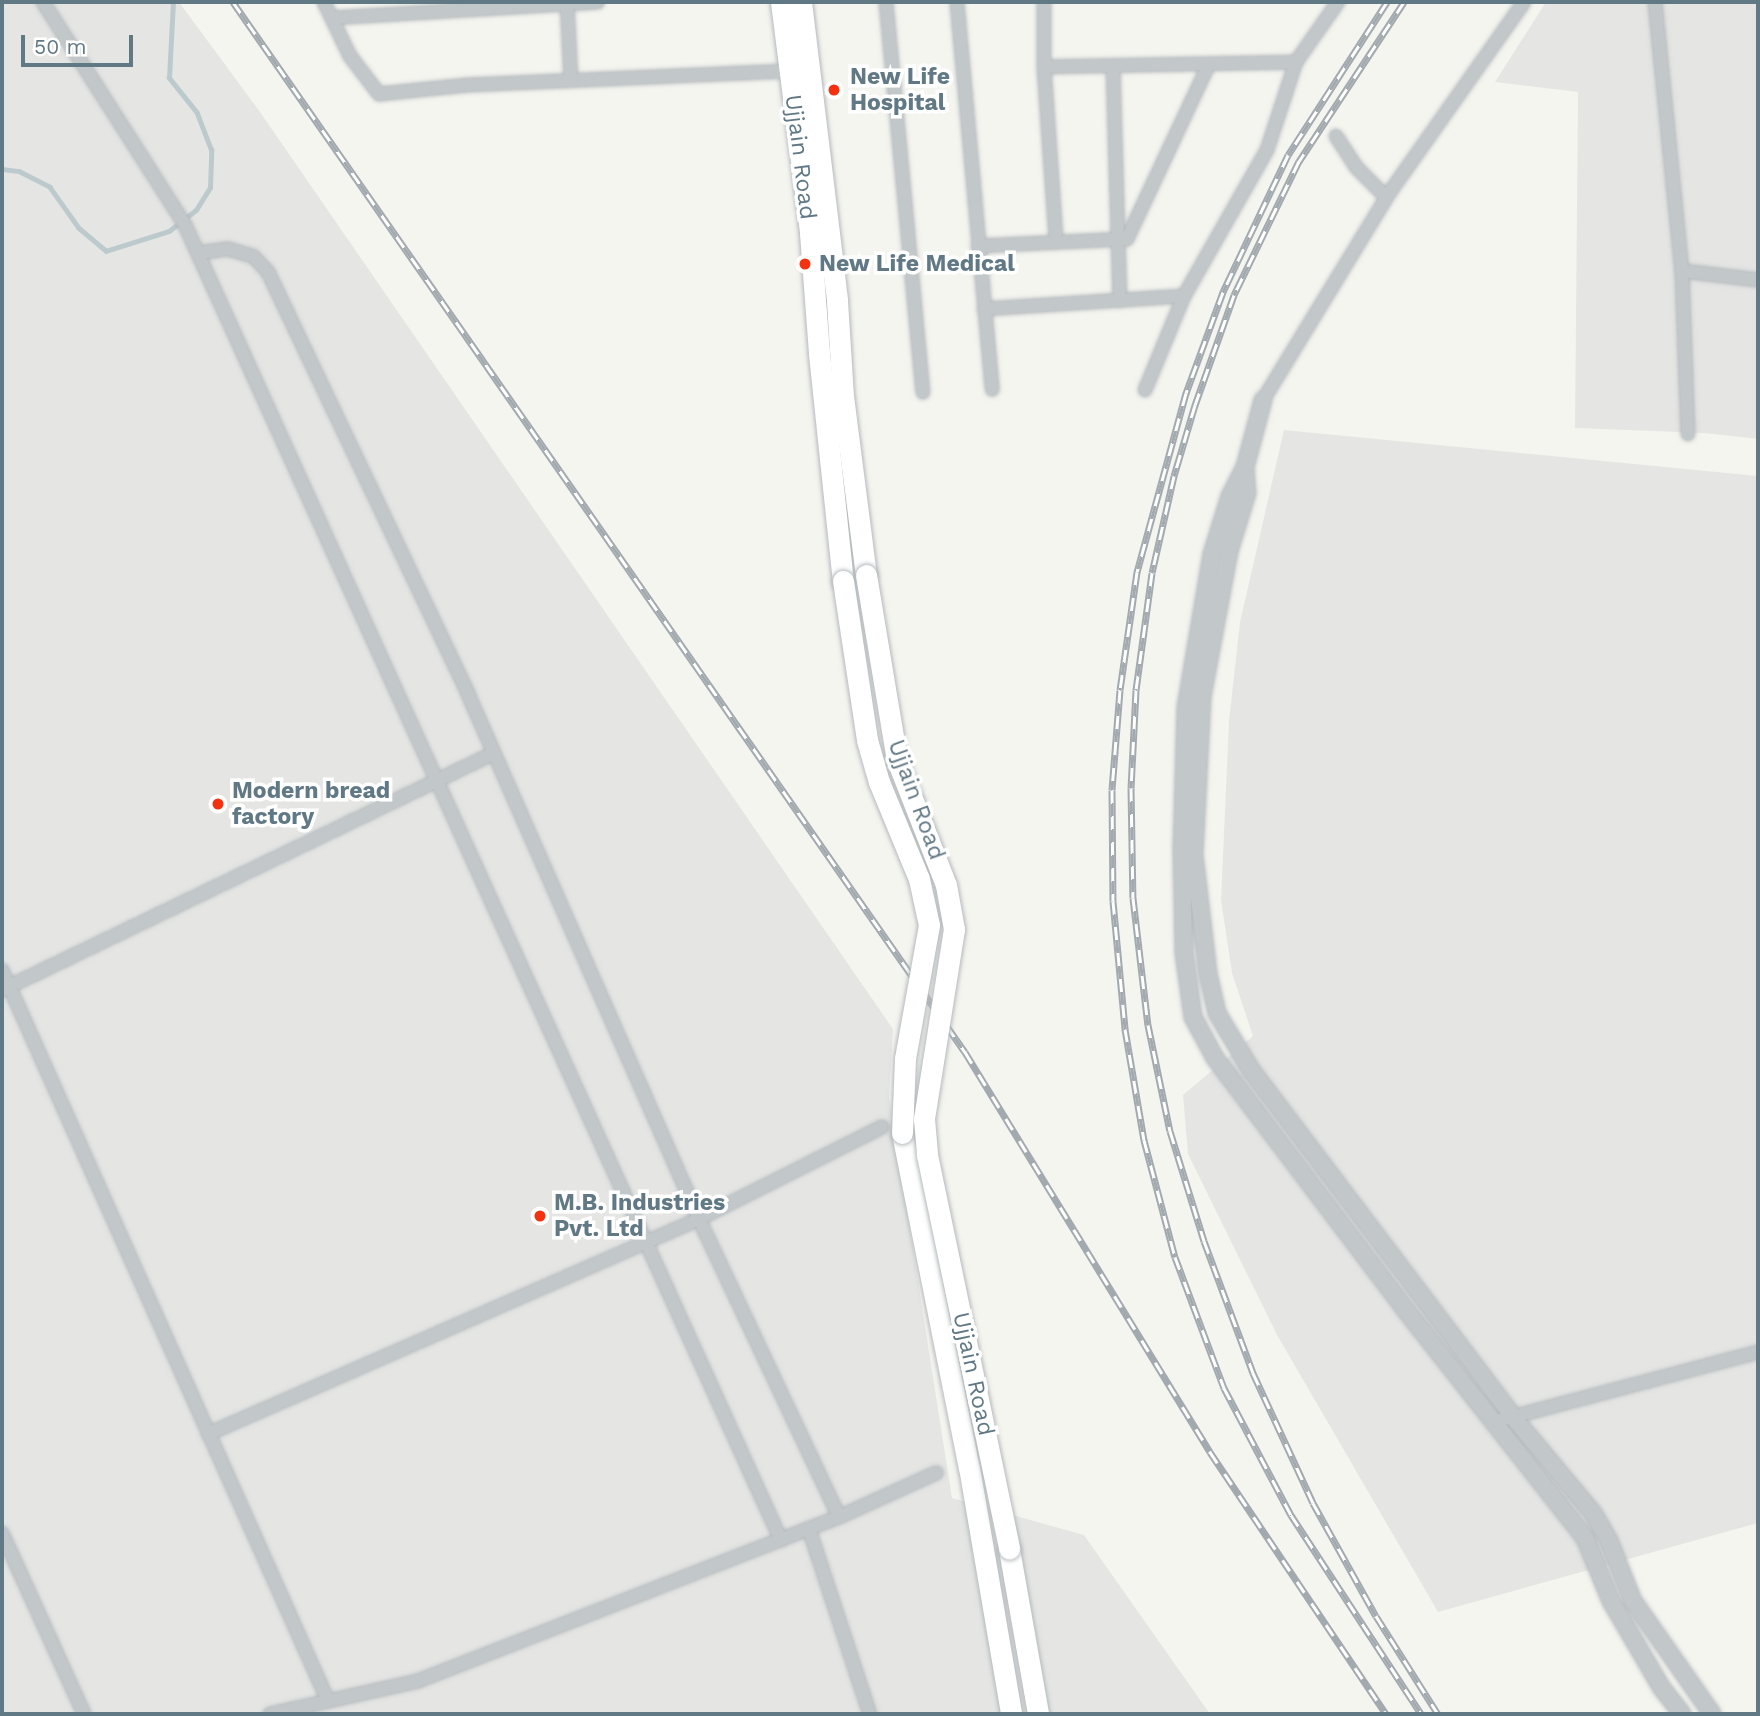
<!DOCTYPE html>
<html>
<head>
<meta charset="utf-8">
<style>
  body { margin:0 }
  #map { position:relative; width:1760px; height:1716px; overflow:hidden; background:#f5f5f0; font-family:"Work Sans",sans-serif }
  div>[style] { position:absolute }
  .built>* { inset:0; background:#e5e6e4 }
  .stream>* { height:4.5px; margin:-2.25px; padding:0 2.25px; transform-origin:2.25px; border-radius:2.25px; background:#bccace }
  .roads { filter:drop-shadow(0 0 2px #b5babd) drop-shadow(0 0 2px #b5babd) }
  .minor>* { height:12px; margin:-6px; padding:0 6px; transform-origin:6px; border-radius:6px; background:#c2c7ca }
  .tertiary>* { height:16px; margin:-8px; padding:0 8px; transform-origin:8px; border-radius:8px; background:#c2c7ca }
  .primary>* { height:21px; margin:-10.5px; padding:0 10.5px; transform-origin:10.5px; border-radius:10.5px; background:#fff }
  .rail>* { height:7px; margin-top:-3.5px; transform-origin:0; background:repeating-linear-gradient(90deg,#fff 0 13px,#a2aaaf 0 26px); box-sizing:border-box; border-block:2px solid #a2aaaf }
  .bridges { filter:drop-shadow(0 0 2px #b5babd) drop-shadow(0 0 2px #b5babd) }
  .primary-bridge>* { height:21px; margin:-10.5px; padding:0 10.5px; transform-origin:10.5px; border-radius:10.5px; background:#fff }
  .dots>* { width:19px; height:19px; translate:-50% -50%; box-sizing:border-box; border:4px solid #fff; border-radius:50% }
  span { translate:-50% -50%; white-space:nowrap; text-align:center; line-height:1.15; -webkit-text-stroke:7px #fff; paint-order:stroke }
  .poi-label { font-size:23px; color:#617885; font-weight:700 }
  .left { translate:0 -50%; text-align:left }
  .street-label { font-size:23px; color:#617885 }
  .frame { position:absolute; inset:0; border:4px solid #617885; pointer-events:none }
  .scale { position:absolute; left:21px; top:35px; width:112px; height:32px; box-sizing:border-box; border:4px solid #617885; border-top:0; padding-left:9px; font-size:21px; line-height:24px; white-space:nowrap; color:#617885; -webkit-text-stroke:5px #fff; paint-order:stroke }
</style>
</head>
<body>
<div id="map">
  <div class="built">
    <i style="clip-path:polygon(2px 2px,179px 2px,260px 112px,893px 1029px,889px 1097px,952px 1498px,1084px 1535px,1210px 1714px,2px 1714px)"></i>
    <i style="clip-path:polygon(1546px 2px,1758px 2px,1758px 439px,1704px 433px,1575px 428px,1578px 92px,1495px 82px)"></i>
    <i style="clip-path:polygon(1284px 430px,1758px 476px,1758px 1523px,1438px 1612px,1277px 1335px,1188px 1154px,1183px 1095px,1253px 1036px,1232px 973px,1221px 900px,1229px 721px,1240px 622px)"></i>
  </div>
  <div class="stream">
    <i style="left:2px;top:169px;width:17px;rotate:7deg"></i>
    <i style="left:19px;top:171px;width:35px;rotate:27deg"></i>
    <i style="left:50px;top:187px;width:50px;rotate:54.7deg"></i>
    <i style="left:79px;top:228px;width:35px;rotate:40deg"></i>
    <i style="left:106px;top:251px;width:66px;rotate:-17.6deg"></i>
    <i style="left:169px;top:231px;width:34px;rotate:-38deg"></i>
    <i style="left:196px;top:210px;width:26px;rotate:-58deg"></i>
    <i style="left:210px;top:188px;width:38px;rotate:-88deg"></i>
    <i style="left:211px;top:150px;width:40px;rotate:-111deg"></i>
    <i style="left:197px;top:113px;width:45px;rotate:-128.7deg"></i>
    <i style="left:169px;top:78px;width:76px;rotate:-87deg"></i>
  </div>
  <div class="roads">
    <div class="minor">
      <i style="left:43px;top:2px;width:264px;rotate:57.5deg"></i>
      <i style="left:185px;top:225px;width:1444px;rotate:65.62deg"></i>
      <i style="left:324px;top:2px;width:60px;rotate:64.3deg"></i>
      <i style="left:350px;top:56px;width:48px;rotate:52.7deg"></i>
      <i style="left:379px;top:94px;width:89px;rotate:-5.8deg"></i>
      <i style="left:468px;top:85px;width:321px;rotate:-2.5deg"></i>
      <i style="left:567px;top:2px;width:78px;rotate:87.1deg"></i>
      <i style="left:886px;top:2px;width:392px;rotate:84.6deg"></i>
      <i style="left:957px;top:2px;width:389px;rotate:84.8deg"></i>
      <i style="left:1044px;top:2px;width:65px;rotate:90deg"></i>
      <i style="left:1044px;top:67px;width:173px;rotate:86deg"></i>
      <i style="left:1655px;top:2px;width:270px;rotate:84.3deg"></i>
      <i style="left:1682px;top:271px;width:163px;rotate:87.9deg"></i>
      <i style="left:332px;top:18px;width:266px;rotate:-3.4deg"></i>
      <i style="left:1044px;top:67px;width:252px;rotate:-1.1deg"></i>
      <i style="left:1113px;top:67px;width:234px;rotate:88.3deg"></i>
      <i style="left:1336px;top:136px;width:37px;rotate:57deg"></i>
      <i style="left:1356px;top:167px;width:42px;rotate:45deg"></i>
      <i style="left:978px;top:246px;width:149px;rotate:-2.7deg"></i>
      <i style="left:1127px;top:239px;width:193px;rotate:-64.9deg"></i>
      <i style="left:198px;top:253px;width:30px;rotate:-8deg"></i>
      <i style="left:228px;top:249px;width:26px;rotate:16deg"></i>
      <i style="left:253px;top:256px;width:22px;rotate:47deg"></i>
      <i style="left:268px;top:272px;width:467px;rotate:64.6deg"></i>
      <i style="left:468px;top:694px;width:574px;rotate:66.25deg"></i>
      <i style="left:699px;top:1219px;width:329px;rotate:64.8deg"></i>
      <i style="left:1682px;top:271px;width:77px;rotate:6.8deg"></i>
      <i style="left:984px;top:309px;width:200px;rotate:-3.7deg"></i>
      <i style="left:1145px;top:390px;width:102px;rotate:-67.5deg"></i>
      <i style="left:1184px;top:296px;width:168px;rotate:-60.4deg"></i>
      <i style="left:1267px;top:150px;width:93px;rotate:-71.8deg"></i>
      <i style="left:1296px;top:62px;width:73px;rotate:-55deg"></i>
      <i style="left:1263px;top:400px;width:244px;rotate:-58.6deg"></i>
      <i style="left:1390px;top:192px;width:232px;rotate:-54.8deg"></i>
      <i style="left:2px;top:970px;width:800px;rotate:65.96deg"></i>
      <i style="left:2px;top:990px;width:546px;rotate:-25.72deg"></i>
      <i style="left:1493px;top:1422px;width:274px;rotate:-14.8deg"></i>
      <i style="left:208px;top:1434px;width:536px;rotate:-23.65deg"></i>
      <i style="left:699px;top:1219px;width:205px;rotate:-26.7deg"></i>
      <i style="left:809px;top:1529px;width:195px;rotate:71.8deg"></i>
      <i style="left:2px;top:1533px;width:199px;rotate:65.6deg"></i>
      <i style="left:270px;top:1714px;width:152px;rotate:-12.6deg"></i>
      <i style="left:418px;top:1681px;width:452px;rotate:-21.3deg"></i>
      <i style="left:839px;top:1517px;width:107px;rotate:-24.4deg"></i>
    </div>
    <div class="tertiary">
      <i style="left:1263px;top:400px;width:69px;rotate:105deg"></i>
      <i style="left:1245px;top:467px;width:33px;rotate:117deg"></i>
      <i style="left:1230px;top:496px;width:61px;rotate:107.2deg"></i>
      <i style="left:1212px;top:554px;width:155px;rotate:99.6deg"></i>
      <i style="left:1186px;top:707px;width:140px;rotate:91.6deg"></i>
      <i style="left:1182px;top:847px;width:106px;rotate:88.9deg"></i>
      <i style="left:1184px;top:953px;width:65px;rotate:82deg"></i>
      <i style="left:1193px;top:1017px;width:47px;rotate:61.8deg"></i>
      <i style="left:1215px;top:1058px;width:313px;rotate:52.9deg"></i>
      <i style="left:1404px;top:1308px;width:293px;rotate:51.8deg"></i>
      <i style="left:1585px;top:1538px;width:68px;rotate:67.6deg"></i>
      <i style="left:1611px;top:1601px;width:99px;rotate:59.8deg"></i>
      <i style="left:1661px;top:1687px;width:34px;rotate:52deg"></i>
      <i style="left:1245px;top:467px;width:26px;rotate:86deg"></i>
      <i style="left:1247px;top:493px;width:61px;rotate:107.2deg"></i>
      <i style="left:1229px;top:551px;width:147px;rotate:100.5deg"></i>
      <i style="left:1202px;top:696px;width:159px;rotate:92.9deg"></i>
      <i style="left:1194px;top:855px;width:120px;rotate:83.3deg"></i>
      <i style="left:1208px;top:974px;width:40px;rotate:77deg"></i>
      <i style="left:1217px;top:1013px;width:66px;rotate:59.2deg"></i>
      <i style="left:1251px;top:1070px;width:435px;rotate:52.9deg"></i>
      <i style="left:1513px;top:1417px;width:125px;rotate:50.2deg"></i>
      <i style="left:1593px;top:1513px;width:32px;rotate:60deg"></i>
      <i style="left:1609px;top:1541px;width:65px;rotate:68.2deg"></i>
      <i style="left:1633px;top:1601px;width:138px;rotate:55deg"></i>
    </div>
    <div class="primary">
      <i style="left:781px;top:2px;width:233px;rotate:82.8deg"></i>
      <i style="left:810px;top:233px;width:121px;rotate:85.7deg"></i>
      <i style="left:819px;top:354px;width:228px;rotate:84deg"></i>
      <i style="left:801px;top:2px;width:301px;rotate:83.1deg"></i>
      <i style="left:837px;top:301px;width:95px;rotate:86.4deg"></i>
      <i style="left:843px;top:396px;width:180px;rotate:82.7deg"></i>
      <i style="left:902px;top:1133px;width:341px;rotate:78.7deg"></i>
      <i style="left:969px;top:1467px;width:251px;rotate:80.3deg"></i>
      <i style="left:1009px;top:1549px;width:168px;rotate:80deg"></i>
    </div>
  </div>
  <div class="rail">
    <i style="left:233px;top:2px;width:1280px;rotate:55.12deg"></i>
    <i style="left:965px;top:1052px;width:469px;rotate:58.5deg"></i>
    <i style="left:1210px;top:1452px;width:316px;rotate:56.1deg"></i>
    <i style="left:1387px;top:2px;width:182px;rotate:122.9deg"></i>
    <i style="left:1288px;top:155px;width:152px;rotate:115.4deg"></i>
    <i style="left:1223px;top:292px;width:108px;rotate:110.1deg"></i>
    <i style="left:1186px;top:393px;width:186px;rotate:105.3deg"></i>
    <i style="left:1137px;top:572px;width:119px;rotate:98.2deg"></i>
    <i style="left:1120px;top:690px;width:100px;rotate:94.6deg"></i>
    <i style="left:1112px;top:790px;width:111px;rotate:89.5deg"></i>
    <i style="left:1113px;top:901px;width:129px;rotate:84.6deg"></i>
    <i style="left:1125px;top:1029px;width:113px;rotate:80.3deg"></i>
    <i style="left:1144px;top:1140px;width:121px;rotate:75.2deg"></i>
    <i style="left:1175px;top:1257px;width:140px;rotate:69.5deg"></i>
    <i style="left:1224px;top:1388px;width:144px;rotate:62.2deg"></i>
    <i style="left:1291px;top:1515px;width:238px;rotate:56.8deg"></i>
    <i style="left:1404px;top:2px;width:191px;rotate:123.4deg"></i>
    <i style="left:1299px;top:161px;width:149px;rotate:115.9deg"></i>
    <i style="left:1234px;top:295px;width:117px;rotate:109.5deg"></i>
    <i style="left:1195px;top:405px;width:74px;rotate:106.5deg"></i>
    <i style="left:1174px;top:476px;width:99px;rotate:102.8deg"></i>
    <i style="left:1152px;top:573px;width:118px;rotate:97.8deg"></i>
    <i style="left:1136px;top:690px;width:98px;rotate:92.9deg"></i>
    <i style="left:1131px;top:788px;width:110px;rotate:89deg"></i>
    <i style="left:1133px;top:898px;width:128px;rotate:83.3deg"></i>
    <i style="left:1148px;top:1025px;width:108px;rotate:78.3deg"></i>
    <i style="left:1170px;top:1131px;width:115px;rotate:72.8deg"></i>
    <i style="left:1204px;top:1241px;width:141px;rotate:69.6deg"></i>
    <i style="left:1253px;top:1373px;width:143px;rotate:65.2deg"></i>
    <i style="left:1313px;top:1503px;width:129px;rotate:60.9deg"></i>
    <i style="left:1376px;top:1616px;width:116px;rotate:57.7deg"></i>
  </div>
  <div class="bridges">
    <div class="primary-bridge">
      <i style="left:866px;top:575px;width:188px;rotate:80.5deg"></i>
      <i style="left:897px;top:760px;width:134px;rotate:68.6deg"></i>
      <i style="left:946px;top:885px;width:45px;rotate:79.7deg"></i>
      <i style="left:954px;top:929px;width:192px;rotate:99deg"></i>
      <i style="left:924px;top:1119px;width:36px;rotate:85deg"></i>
      <i style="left:927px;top:1155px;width:402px;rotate:78.2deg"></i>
      <i style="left:843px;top:581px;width:161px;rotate:81.4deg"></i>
      <i style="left:867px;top:740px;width:44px;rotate:74.1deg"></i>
      <i style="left:879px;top:782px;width:105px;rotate:67.6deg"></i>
      <i style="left:919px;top:879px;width:47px;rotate:77.7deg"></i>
      <i style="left:929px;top:925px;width:136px;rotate:100.2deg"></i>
      <i style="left:905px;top:1059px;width:74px;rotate:92.3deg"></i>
    </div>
  </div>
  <div class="dots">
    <i style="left:834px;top:90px;background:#f53210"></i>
    <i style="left:805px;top:264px;background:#f53210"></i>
    <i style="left:218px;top:804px;background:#f53210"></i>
    <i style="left:540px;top:1216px;background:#f53210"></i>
  </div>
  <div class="poi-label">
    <span class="left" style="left:850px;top:90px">New Life<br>Hospital</span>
    <span class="left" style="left:819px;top:264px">New Life Medical</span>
    <span class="left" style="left:232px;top:804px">Modern bread<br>factory</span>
    <span class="left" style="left:554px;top:1216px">M.B. Industries<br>Pvt. Ltd</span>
  </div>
  <div class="street-label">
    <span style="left:800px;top:157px;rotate:83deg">Ujjain Road</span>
    <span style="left:916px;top:800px;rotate:70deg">Ujjain Road</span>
    <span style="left:973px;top:1374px;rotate:78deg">Ujjain Road</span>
  </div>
  <div class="frame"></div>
  <div class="scale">50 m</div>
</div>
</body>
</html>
